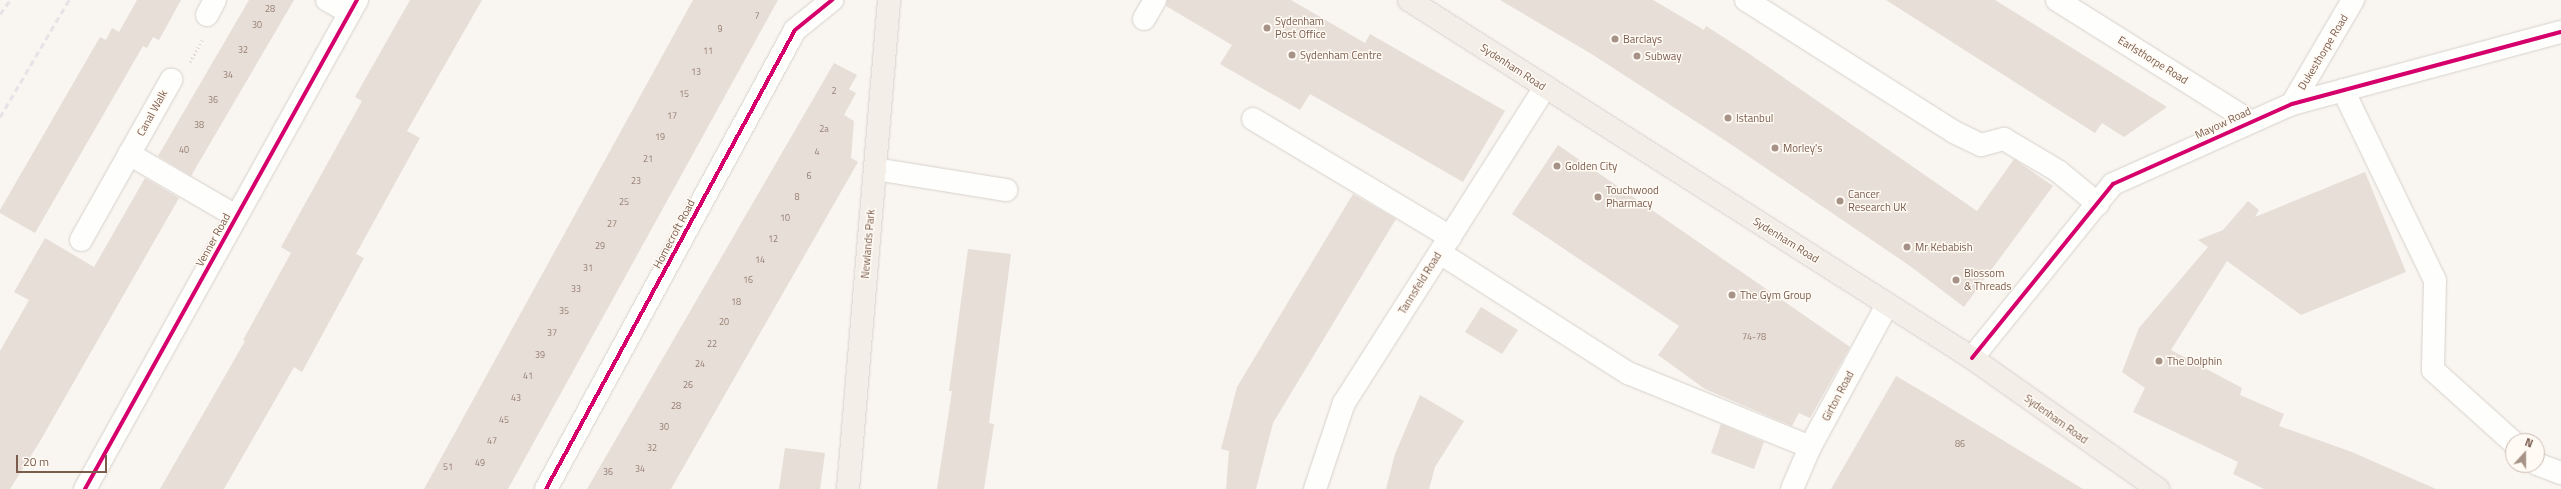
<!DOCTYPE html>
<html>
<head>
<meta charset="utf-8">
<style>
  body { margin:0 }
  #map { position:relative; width:2561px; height:489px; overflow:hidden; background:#f9f5f0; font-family:"Titillium Web",sans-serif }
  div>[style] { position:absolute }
  .building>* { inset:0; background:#e6ded7 }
  .path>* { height:2.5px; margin-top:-1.25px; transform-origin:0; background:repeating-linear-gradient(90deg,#dcd5d0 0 1px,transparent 0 4px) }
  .roads { filter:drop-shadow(0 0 1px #d7d1cb) drop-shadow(0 0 1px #d7d1cb) }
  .minor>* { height:22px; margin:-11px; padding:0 11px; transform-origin:11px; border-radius:11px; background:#fefefd }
  .major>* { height:22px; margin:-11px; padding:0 11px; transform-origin:11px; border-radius:11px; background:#f3eee8 }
  .rail>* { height:3px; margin-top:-1.5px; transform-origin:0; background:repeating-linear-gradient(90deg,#e6e3e7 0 6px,transparent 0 10px) }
  .cycleway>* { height:4px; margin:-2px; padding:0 2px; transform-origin:2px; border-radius:2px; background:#d6006c }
  .dots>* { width:11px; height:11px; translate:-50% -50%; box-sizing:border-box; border:2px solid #fffaf3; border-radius:50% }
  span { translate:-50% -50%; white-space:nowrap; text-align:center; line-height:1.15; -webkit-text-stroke:3px #fffaf3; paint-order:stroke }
  .number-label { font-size:9px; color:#977e72 }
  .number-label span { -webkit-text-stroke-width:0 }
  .poi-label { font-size:11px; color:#7a5c4d }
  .left { translate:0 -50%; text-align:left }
  .street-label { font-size:11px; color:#7a5c4d }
  .north { position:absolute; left:2505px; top:433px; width:40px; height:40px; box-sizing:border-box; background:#fffaf3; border:1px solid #cabbb1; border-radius:50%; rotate:21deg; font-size:11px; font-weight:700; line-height:16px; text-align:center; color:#7a5c4d }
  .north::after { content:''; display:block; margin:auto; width:14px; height:18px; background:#a69286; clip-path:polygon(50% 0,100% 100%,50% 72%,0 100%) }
  .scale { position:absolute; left:16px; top:455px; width:91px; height:18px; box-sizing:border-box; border:2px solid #7a5c4d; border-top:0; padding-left:5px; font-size:12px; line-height:14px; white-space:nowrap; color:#7a5c4d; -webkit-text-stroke:3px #fffaf3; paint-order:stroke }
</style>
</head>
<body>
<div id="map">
  <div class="building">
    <i style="clip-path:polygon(137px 0,181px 0,159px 40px,153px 37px,147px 48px,143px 46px,35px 233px,0 213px,0 210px,100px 37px,106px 40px,112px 28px,119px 32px)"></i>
    <i style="clip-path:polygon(249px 0,294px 0,191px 176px,158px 156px)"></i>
    <i style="clip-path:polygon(410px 0,482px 0,407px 131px,420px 138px,356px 254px,364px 258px,302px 372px,294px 367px,224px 489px,160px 489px,245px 341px,243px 340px,291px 253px,281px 247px,362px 101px,355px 97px)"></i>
    <i style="clip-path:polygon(693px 0,778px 0,508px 489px,424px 489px)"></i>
    <i style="clip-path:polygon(1167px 0,1291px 0,1365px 43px,1370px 34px,1505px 111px,1463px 182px,1310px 94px,1300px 110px,1220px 64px,1232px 45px,1166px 6px)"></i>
    <i style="clip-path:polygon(1500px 0,1653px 0,1704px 30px,1706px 26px,1748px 53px,1977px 211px,2014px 159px,2053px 186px,1964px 307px,1910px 266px,1729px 143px,1590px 53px)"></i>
    <i style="clip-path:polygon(1886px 0,1995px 0,2167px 107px,2124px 137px,2102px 123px,2095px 133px)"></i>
    <i style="clip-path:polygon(834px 63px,857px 75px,849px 89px,856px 93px,844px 115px,854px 121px,851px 158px,858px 162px,671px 489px,587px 489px)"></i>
    <i style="clip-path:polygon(1558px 145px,1850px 347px,1810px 418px,1799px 413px,1792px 426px,1705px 389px,1658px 355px,1679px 326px,1512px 214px)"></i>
    <i style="clip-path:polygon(2365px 172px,2406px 272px,2301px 315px,2227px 261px,2171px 350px,2242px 388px,2240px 395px,2284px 414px,2279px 426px,2352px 452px,2436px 489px,2264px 489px,2233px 474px,2238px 462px,2133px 412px,2145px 388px,2122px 372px,2139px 328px,2208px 247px,2198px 240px,2223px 230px,2248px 201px,2259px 210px,2255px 217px)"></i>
    <i style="clip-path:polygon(145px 178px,179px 198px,39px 443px,10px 489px,0 489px,0 351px,29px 300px,14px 292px,45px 238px,94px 267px)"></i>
    <i style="clip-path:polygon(1353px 194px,1396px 219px,1273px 423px,1256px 489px,1226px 489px,1229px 451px,1221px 449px,1237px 387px)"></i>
    <i style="clip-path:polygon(968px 249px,1011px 254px,989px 423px,994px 424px,984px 489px,937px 489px,952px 391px,949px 391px)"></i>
    <i style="clip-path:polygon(1481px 307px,1518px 330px,1502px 354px,1465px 332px)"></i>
    <i style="clip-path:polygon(1896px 376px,1937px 400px,2083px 489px,1831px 489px)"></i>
    <i style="clip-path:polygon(1420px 395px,1464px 421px,1435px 467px,1429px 489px,1386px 489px,1395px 454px)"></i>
    <i style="clip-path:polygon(1721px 424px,1764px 442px,1754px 469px,1711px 453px)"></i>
    <i style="clip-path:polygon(785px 448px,825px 453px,820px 489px,779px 489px)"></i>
  </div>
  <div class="path">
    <i style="left:190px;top:62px;width:25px;rotate:-61deg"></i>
  </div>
  <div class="roads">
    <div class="minor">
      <i style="left:327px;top:0;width:26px;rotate:29deg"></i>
      <i style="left:1746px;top:0;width:246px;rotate:32.4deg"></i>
      <i style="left:1954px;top:132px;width:30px;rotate:26deg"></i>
      <i style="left:1981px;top:145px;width:24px;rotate:-15deg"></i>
      <i style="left:2004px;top:139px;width:63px;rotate:30.7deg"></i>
      <i style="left:2058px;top:171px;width:52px;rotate:39.5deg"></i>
      <i style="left:2057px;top:0;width:228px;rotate:32.1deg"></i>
      <i style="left:207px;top:15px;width:17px;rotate:-62deg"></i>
      <i style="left:1144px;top:19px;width:22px;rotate:-60deg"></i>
      <i style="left:2343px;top:90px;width:211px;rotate:64.2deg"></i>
      <i style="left:2435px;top:280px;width:90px;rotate:91.3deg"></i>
      <i style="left:2433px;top:370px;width:108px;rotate:42deg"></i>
      <i style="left:2292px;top:104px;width:121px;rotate:-59.6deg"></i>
      <i style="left:1253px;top:119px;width:230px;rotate:30.9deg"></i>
      <i style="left:129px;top:154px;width:124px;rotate:30.1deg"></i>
      <i style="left:875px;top:169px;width:133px;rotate:9.1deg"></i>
      <i style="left:81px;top:240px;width:184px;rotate:-60.6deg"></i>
      <i style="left:1440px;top:253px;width:223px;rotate:32.6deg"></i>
      <i style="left:1628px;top:373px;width:196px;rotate:22.1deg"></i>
      <i style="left:1972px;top:358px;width:224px;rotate:-51deg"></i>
      <i style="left:2113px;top:184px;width:196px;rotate:-24.1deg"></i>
      <i style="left:2292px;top:104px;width:278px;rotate:-15deg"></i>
      <i style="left:2537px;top:464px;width:26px;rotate:21deg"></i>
      <i style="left:85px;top:489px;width:560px;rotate:-60.92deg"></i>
      <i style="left:546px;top:489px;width:522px;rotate:-61.52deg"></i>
      <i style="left:795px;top:30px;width:48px;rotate:-39deg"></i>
      <i style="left:1315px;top:489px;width:91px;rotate:-71.4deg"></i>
      <i style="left:1344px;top:403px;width:375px;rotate:-57.5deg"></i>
      <i style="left:1792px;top:489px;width:46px;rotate:-66.8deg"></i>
      <i style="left:1810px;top:447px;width:162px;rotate:-61.5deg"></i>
    </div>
    <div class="major">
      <i style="left:1409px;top:0;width:667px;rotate:32.45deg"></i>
      <i style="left:1972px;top:358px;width:228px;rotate:35.2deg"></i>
      <i style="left:848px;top:489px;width:491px;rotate:-85.2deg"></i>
    </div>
  </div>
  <div class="rail">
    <i style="left:0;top:14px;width:17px;rotate:-54deg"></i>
    <i style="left:0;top:117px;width:136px;rotate:-59.5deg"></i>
  </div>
  <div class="cycleway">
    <i style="left:1972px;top:358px;width:224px;rotate:-51deg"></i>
    <i style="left:2113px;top:184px;width:196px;rotate:-24.1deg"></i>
    <i style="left:2292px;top:104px;width:278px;rotate:-15deg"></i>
    <i style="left:85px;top:489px;width:560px;rotate:-60.92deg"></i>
    <i style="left:546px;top:489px;width:522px;rotate:-61.52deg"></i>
    <i style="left:795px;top:30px;width:48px;rotate:-39deg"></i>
  </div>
  <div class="dots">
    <i style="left:1267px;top:28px;background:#a69286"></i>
    <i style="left:1615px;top:39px;background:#a69286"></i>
    <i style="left:1292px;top:55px;background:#a69286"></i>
    <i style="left:1637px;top:56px;background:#a69286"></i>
    <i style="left:1728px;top:118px;background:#a69286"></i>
    <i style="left:1775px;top:148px;background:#a69286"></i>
    <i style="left:1557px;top:166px;background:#a69286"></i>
    <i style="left:1598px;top:197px;background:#a69286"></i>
    <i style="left:1840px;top:201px;background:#a69286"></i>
    <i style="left:1907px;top:247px;background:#a69286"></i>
    <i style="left:1956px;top:280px;background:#a69286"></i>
    <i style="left:1732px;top:295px;background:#a69286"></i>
    <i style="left:2159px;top:361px;background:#a69286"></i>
  </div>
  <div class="number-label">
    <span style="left:270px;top:9px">28</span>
    <span style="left:757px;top:16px">7</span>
    <span style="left:257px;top:25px">30</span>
    <span style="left:720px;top:29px">9</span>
    <span style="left:243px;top:50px">32</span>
    <span style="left:708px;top:51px">11</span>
    <span style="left:696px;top:72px">13</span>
    <span style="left:228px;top:75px">34</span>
    <span style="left:834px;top:91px">2</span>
    <span style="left:684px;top:94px">15</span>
    <span style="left:213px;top:100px">36</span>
    <span style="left:672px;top:116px">17</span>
    <span style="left:199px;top:125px">38</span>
    <span style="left:824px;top:129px">2a</span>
    <span style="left:660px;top:137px">19</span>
    <span style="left:184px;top:150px">40</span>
    <span style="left:817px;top:152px">4</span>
    <span style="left:648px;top:159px">21</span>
    <span style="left:809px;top:176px">6</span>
    <span style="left:636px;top:181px">23</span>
    <span style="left:797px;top:197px">8</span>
    <span style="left:624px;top:202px">25</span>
    <span style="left:785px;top:218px">10</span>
    <span style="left:612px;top:224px">27</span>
    <span style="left:773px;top:239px">12</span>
    <span style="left:600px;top:246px">29</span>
    <span style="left:760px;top:260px">14</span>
    <span style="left:588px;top:268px">31</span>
    <span style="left:748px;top:280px">16</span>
    <span style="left:576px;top:289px">33</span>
    <span style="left:736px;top:302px">18</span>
    <span style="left:564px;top:311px">35</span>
    <span style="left:724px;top:322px">20</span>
    <span style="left:552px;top:333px">37</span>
    <span style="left:1754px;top:337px">74-78</span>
    <span style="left:712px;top:344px">22</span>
    <span style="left:540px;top:355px">39</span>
    <span style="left:700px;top:364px">24</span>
    <span style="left:528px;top:376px">41</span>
    <span style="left:688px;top:385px">26</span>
    <span style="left:516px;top:398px">43</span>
    <span style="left:676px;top:406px">28</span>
    <span style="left:504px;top:420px">45</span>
    <span style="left:664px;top:427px">30</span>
    <span style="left:492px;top:441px">47</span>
    <span style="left:1960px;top:444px">86</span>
    <span style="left:652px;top:448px">32</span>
    <span style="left:480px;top:463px">49</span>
    <span style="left:448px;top:467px">51</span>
    <span style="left:640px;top:469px">34</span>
    <span style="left:608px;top:472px">36</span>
  </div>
  <div class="poi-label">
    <span class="left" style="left:1275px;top:28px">Sydenham<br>Post Office</span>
    <span class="left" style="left:1623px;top:39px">Barclays</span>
    <span class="left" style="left:1300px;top:55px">Sydenham Centre</span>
    <span class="left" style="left:1645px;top:56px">Subway</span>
    <span class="left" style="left:1736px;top:118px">Istanbul</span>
    <span class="left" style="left:1783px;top:148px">Morley's</span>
    <span class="left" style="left:1565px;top:166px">Golden City</span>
    <span class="left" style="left:1606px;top:197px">Touchwood<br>Pharmacy</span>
    <span class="left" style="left:1848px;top:201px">Cancer<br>Research UK</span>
    <span class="left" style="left:1915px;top:247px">Mr Kebabish</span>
    <span class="left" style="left:1964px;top:280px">Blossom<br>&amp; Threads</span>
    <span class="left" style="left:1740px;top:295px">The Gym Group</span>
    <span class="left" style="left:2167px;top:361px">The Dolphin</span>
  </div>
  <div class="street-label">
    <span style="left:2323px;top:52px;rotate:-59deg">Dukesthorpe Road</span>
    <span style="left:2153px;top:60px;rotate:32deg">Earlsthorpe Road</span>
    <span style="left:1513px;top:67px;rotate:33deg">Sydenham Road</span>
    <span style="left:152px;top:113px;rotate:-61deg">Canal Walk</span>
    <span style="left:2223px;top:123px;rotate:-25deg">Mayow Road</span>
    <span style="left:674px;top:234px;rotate:-62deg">Homecroft Road</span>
    <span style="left:213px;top:240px;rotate:-61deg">Venner Road</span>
    <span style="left:1786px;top:240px;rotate:32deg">Sydenham Road</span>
    <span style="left:868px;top:244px;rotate:-85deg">Newlands Park</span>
    <span style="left:1420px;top:283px;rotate:-58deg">Tannsfeld Road</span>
    <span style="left:1838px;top:396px;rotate:-62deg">Girton Road</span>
    <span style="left:2056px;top:419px;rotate:36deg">Sydenham Road</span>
  </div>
  <div class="north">N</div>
  <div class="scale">20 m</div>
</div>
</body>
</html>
